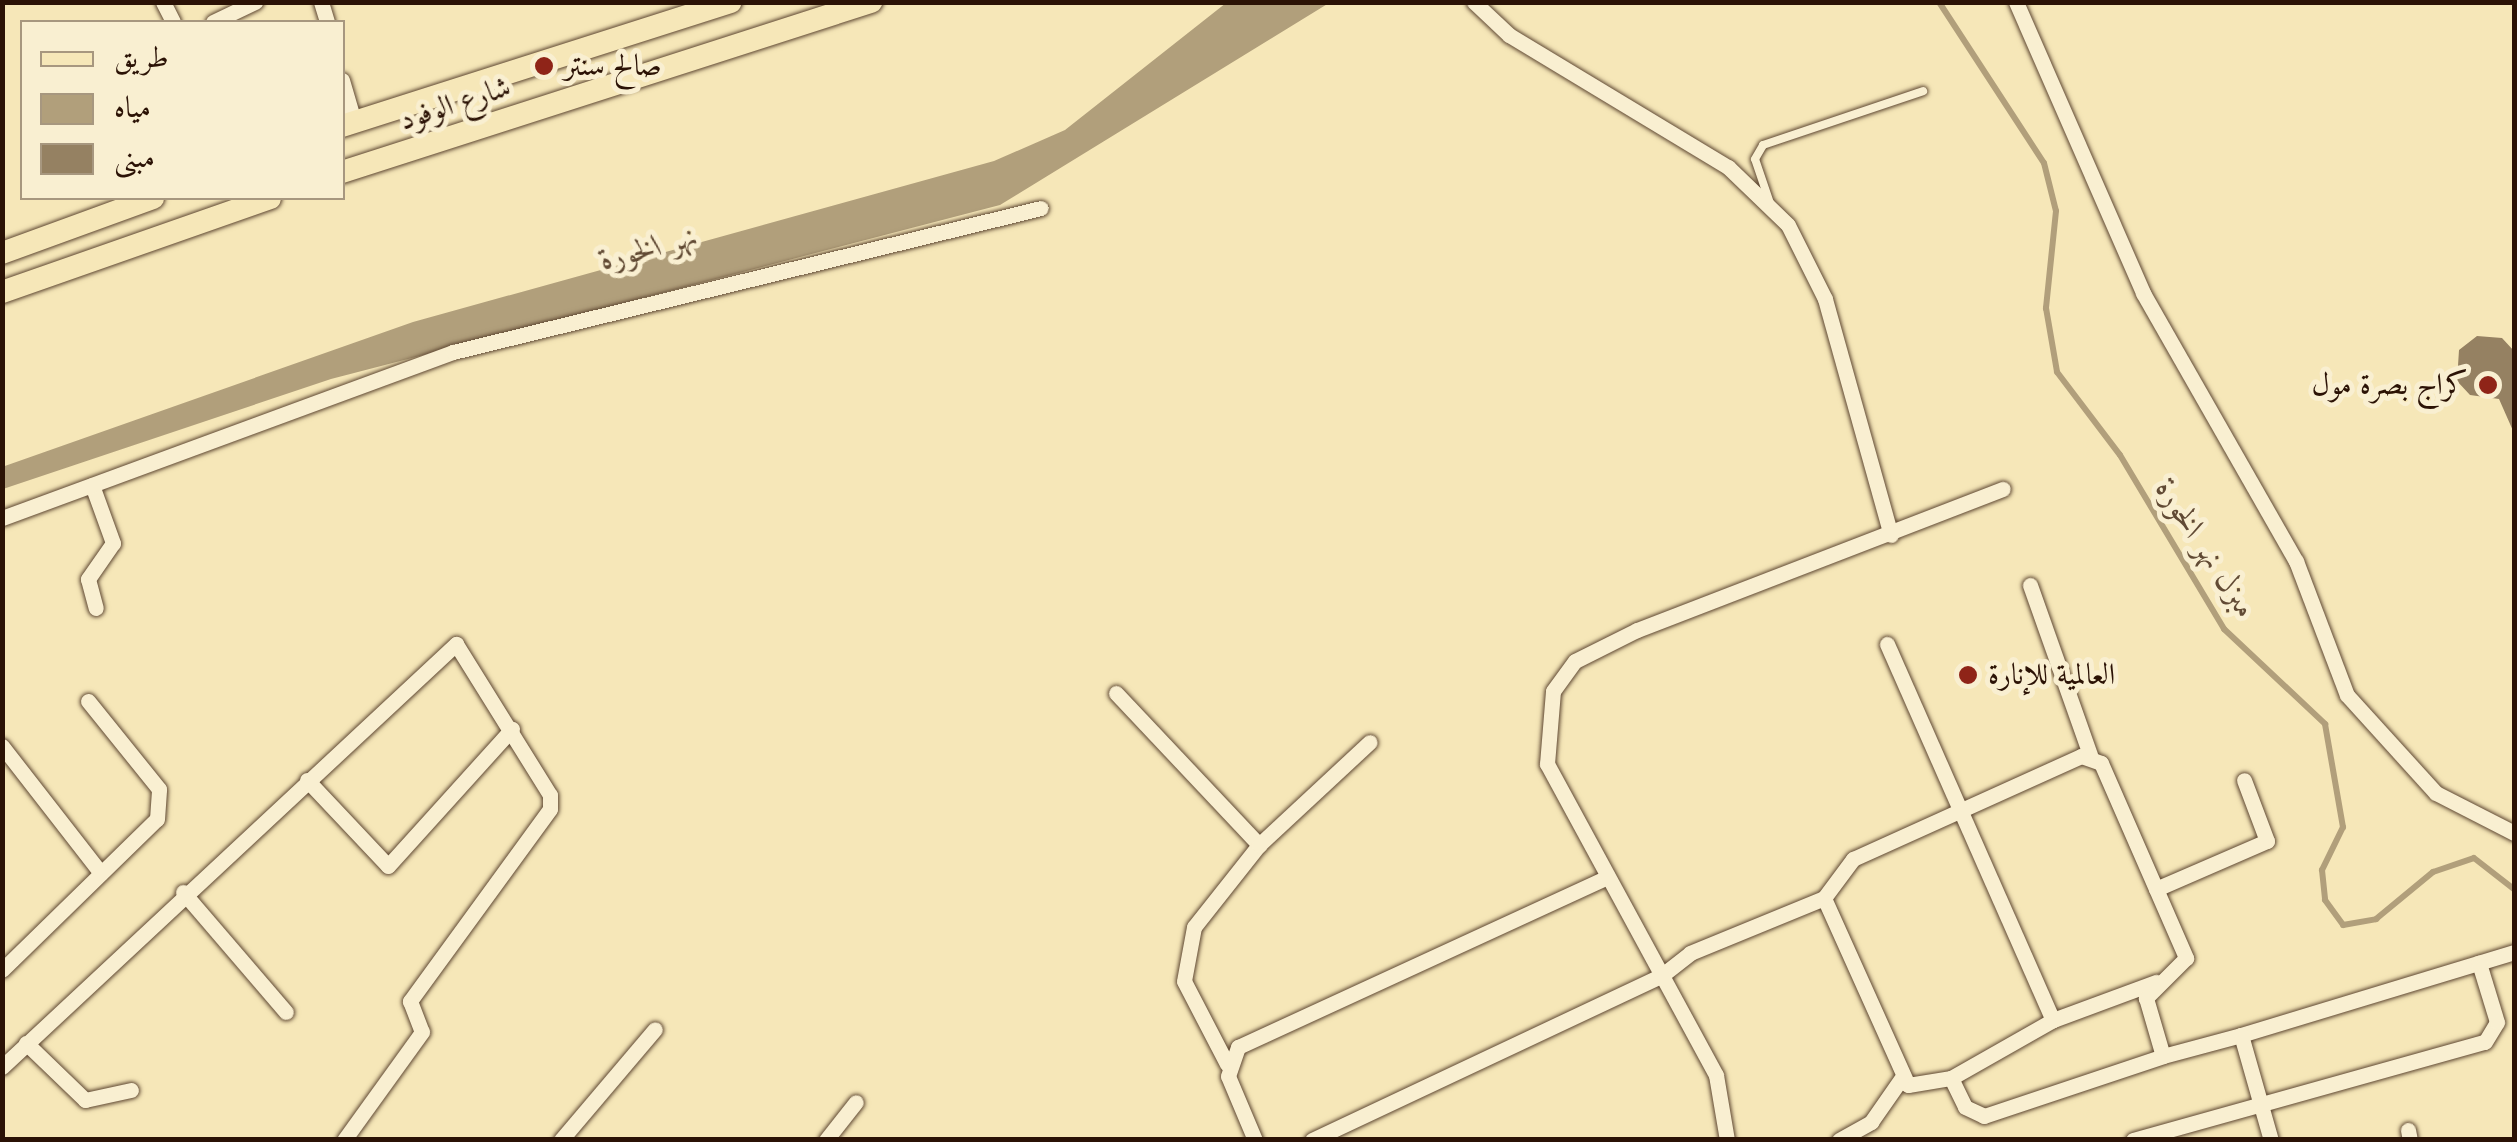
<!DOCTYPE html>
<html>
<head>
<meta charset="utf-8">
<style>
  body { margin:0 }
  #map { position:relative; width:2517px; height:1142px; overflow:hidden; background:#f6e7b8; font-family:Cardo,Amiri,serif }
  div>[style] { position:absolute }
  .water>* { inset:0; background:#b19f7b }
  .stream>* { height:6px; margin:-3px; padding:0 3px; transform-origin:3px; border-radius:3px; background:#b19f7b }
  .building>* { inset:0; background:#958162 }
  .roads { filter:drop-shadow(0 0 2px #5e4732) drop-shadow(0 0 2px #5e4732) }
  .service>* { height:8px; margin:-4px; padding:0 4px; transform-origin:4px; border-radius:4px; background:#f9efd1 }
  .minor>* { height:15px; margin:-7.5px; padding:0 7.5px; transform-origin:7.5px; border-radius:7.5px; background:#f9efd1 }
  .primary>* { height:22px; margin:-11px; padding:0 11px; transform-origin:11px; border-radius:11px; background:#f6e7b8 }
  .dots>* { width:28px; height:28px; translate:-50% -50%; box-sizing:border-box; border:5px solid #f9efd1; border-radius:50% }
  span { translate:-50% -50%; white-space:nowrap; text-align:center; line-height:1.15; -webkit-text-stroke:10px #f9efd1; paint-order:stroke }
  .poi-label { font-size:30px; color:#2b1205 }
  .left { translate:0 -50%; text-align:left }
  .right { translate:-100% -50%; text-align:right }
  .street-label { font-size:30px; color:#2b1205 }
  .water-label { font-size:32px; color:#614a34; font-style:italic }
  .frame { position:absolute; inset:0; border:5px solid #2b1205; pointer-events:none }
  .legend { position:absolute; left:20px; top:20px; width:325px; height:180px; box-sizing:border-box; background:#f9efd1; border:2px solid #a7977f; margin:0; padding:12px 18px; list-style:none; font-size:30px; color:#2b1205 }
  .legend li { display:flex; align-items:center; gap:20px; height:50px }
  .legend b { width:50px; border:2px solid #a7977f }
</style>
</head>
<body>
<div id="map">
  <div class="water">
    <i style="clip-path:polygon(1226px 3px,1329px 3px,1000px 205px,331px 379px,3px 489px,2px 467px,413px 322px,994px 161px,1065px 130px)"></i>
  </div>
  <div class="stream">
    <i style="left:1939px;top:2px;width:192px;rotate:56.9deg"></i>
    <i style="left:2044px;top:163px;width:49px;rotate:76deg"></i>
    <i style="left:2056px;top:211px;width:98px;rotate:95.9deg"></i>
    <i style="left:2046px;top:308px;width:65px;rotate:80.2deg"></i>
    <i style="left:2057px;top:372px;width:104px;rotate:52.8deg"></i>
    <i style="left:2120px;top:455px;width:203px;rotate:59.1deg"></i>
    <i style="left:2224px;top:629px;width:139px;rotate:43.2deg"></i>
    <i style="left:2325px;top:724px;width:105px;rotate:80.1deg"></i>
    <i style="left:2343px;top:827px;width:48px;rotate:116deg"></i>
    <i style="left:2322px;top:870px;width:30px;rotate:84deg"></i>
    <i style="left:2325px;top:900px;width:31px;rotate:54deg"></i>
    <i style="left:2343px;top:925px;width:34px;rotate:-10deg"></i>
    <i style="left:2376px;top:919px;width:74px;rotate:-39.5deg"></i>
    <i style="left:2433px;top:872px;width:43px;rotate:-18.9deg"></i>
    <i style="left:2474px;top:858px;width:51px;rotate:37.8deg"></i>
  </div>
  <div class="building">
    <i style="clip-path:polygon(2477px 336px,2502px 338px,2514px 351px,2514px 433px,2499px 399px,2470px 395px,2457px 381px,2459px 350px)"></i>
  </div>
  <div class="roads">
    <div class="service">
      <i style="left:1770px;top:203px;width:46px;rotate:-108.8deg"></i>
      <i style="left:1755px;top:159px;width:16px;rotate:-60deg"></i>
      <i style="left:1763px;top:145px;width:169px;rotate:-18.6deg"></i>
    </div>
    <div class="minor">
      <i style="left:163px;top:2px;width:22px;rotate:63deg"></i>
      <i style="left:321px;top:2px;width:21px;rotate:73deg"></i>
      <i style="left:1474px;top:2px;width:48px;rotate:43.3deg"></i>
      <i style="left:1509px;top:35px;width:256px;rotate:31.1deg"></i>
      <i style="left:1728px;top:167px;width:83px;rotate:44deg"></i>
      <i style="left:1788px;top:225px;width:83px;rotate:63.4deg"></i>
      <i style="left:1825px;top:299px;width:245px;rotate:74.4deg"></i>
      <i style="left:2016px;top:2px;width:318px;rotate:66.4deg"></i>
      <i style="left:2143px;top:293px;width:309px;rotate:60.3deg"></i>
      <i style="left:2296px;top:561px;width:143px;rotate:69.2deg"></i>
      <i style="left:2347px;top:695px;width:132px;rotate:47.8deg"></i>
      <i style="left:2436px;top:793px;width:88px;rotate:27.1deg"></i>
      <i style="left:213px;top:22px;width:47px;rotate:-25.5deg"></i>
      <i style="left:342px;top:80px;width:43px;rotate:73.7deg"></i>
      <i style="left:92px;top:485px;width:62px;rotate:70.1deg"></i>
      <i style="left:113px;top:543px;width:44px;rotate:124.8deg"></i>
      <i style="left:88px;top:579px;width:30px;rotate:75deg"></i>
      <i style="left:2px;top:518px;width:481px;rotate:-20.2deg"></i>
      <i style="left:453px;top:352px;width:605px;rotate:-13.76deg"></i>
      <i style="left:2030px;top:585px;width:182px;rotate:70.5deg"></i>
      <i style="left:1887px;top:644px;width:411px;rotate:66.2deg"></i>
      <i style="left:2053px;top:1020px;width:110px;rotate:-20.3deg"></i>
      <i style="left:1116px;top:693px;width:209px;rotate:46.7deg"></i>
      <i style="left:2px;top:746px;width:161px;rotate:52.1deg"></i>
      <i style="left:307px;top:780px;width:118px;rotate:46.7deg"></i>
      <i style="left:388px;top:866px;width:185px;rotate:-47.9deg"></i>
      <i style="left:2156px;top:889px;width:121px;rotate:-23.4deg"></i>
      <i style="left:2267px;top:841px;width:65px;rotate:-110.7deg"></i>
      <i style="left:183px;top:892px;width:158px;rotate:49.4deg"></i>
      <i style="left:1824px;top:898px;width:205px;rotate:65.8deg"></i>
      <i style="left:1908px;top:1085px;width:44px;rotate:-9.2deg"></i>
      <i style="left:1951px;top:1078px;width:117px;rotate:-29.6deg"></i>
      <i style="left:2px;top:970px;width:216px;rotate:-44.3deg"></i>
      <i style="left:157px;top:819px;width:30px;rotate:-86deg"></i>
      <i style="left:159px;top:789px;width:113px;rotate:-128.9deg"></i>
      <i style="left:2241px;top:1035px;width:285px;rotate:-16.9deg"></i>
      <i style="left:26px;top:1043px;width:82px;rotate:44deg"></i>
      <i style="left:85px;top:1100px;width:47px;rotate:-12.3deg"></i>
      <i style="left:1227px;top:1064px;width:93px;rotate:-117.4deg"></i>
      <i style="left:1184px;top:981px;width:55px;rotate:-79.5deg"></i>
      <i style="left:1194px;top:927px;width:105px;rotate:-51.6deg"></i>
      <i style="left:1259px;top:845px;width:151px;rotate:-42.9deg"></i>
      <i style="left:2px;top:1067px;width:621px;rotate:-42.98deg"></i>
      <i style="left:456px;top:644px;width:178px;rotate:58.1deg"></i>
      <i style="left:550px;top:795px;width:14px;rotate:90deg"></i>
      <i style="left:550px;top:809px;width:238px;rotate:126.1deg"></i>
      <i style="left:410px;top:1001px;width:33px;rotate:69deg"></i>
      <i style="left:422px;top:1032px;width:133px;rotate:125.8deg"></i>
      <i style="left:1951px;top:1078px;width:32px;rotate:64deg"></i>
      <i style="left:1965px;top:1107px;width:21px;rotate:25deg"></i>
      <i style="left:1984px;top:1116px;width:189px;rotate:-18.5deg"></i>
      <i style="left:2408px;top:1130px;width:10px;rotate:79deg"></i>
      <i style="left:561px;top:1140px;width:145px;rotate:-49.7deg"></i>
      <i style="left:826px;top:1140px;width:48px;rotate:-51.7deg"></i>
      <i style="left:1255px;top:1140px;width:69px;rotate:-112.9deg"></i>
      <i style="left:1228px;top:1076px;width:31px;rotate:-71deg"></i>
      <i style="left:1238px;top:1047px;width:405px;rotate:-24.7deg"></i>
      <i style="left:1312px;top:1140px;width:386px;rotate:-25.2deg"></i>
      <i style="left:1661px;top:976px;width:37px;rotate:-38deg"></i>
      <i style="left:1690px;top:953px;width:145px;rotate:-22.3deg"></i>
      <i style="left:1824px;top:898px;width:49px;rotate:-53.4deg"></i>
      <i style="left:1853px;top:859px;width:250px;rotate:-24.3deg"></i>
      <i style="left:2081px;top:756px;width:21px;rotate:19deg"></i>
      <i style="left:2101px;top:763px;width:213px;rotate:66.4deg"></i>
      <i style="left:2186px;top:958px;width:57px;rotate:135deg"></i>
      <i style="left:2146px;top:998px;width:60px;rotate:73.7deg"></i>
      <i style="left:2163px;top:1056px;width:81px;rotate:-15.1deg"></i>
      <i style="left:2241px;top:1035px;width:109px;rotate:74.1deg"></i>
      <i style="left:1727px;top:1140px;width:66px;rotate:-99.6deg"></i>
      <i style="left:1716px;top:1075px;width:354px;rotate:-118.5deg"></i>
      <i style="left:1547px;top:764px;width:73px;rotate:-85.3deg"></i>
      <i style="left:1553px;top:691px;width:37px;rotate:-54deg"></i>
      <i style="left:1575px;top:661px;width:69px;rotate:-26.6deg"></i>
      <i style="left:1637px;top:630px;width:392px;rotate:-21.1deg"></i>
      <i style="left:1839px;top:1140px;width:37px;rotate:-29deg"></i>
      <i style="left:1871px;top:1122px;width:52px;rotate:-55.1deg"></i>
      <i style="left:2133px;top:1140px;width:365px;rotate:-15.6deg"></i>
      <i style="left:2485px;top:1042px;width:23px;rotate:-59deg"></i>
      <i style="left:2497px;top:1022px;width:62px;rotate:-107deg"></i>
    </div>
    <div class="primary">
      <i style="left:342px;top:126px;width:408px;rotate:-17.7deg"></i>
      <i style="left:342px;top:172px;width:556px;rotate:-17.82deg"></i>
      <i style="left:2px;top:253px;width:161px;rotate:-20deg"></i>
      <i style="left:2px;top:292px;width:284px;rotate:-19.3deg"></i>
    </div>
  </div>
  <div class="dots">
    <i style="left:544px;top:66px;background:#8f2418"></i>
    <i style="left:2488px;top:385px;background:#8f2418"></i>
    <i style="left:1968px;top:675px;background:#8f2418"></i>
  </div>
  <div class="poi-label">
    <span class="left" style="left:564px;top:66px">صالح سنتر</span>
    <span class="right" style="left:2468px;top:385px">كراج بصرة مول</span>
    <span class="left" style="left:1988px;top:675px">العالمية للإنارة</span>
  </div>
  <div class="street-label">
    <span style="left:455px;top:104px;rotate:-18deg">شارع الوفود</span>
  </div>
  <div class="water-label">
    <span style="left:649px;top:248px;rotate:-15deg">نهر الخورة</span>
    <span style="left:2206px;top:549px;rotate:57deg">مبزل نهر الخورة</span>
  </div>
  <div class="frame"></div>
  <ul class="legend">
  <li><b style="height:12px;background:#f6e7b8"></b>طريق</li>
  <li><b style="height:28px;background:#b19f7b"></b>مياه</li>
  <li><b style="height:28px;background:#958162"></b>مبنى</li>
  </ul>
</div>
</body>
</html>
